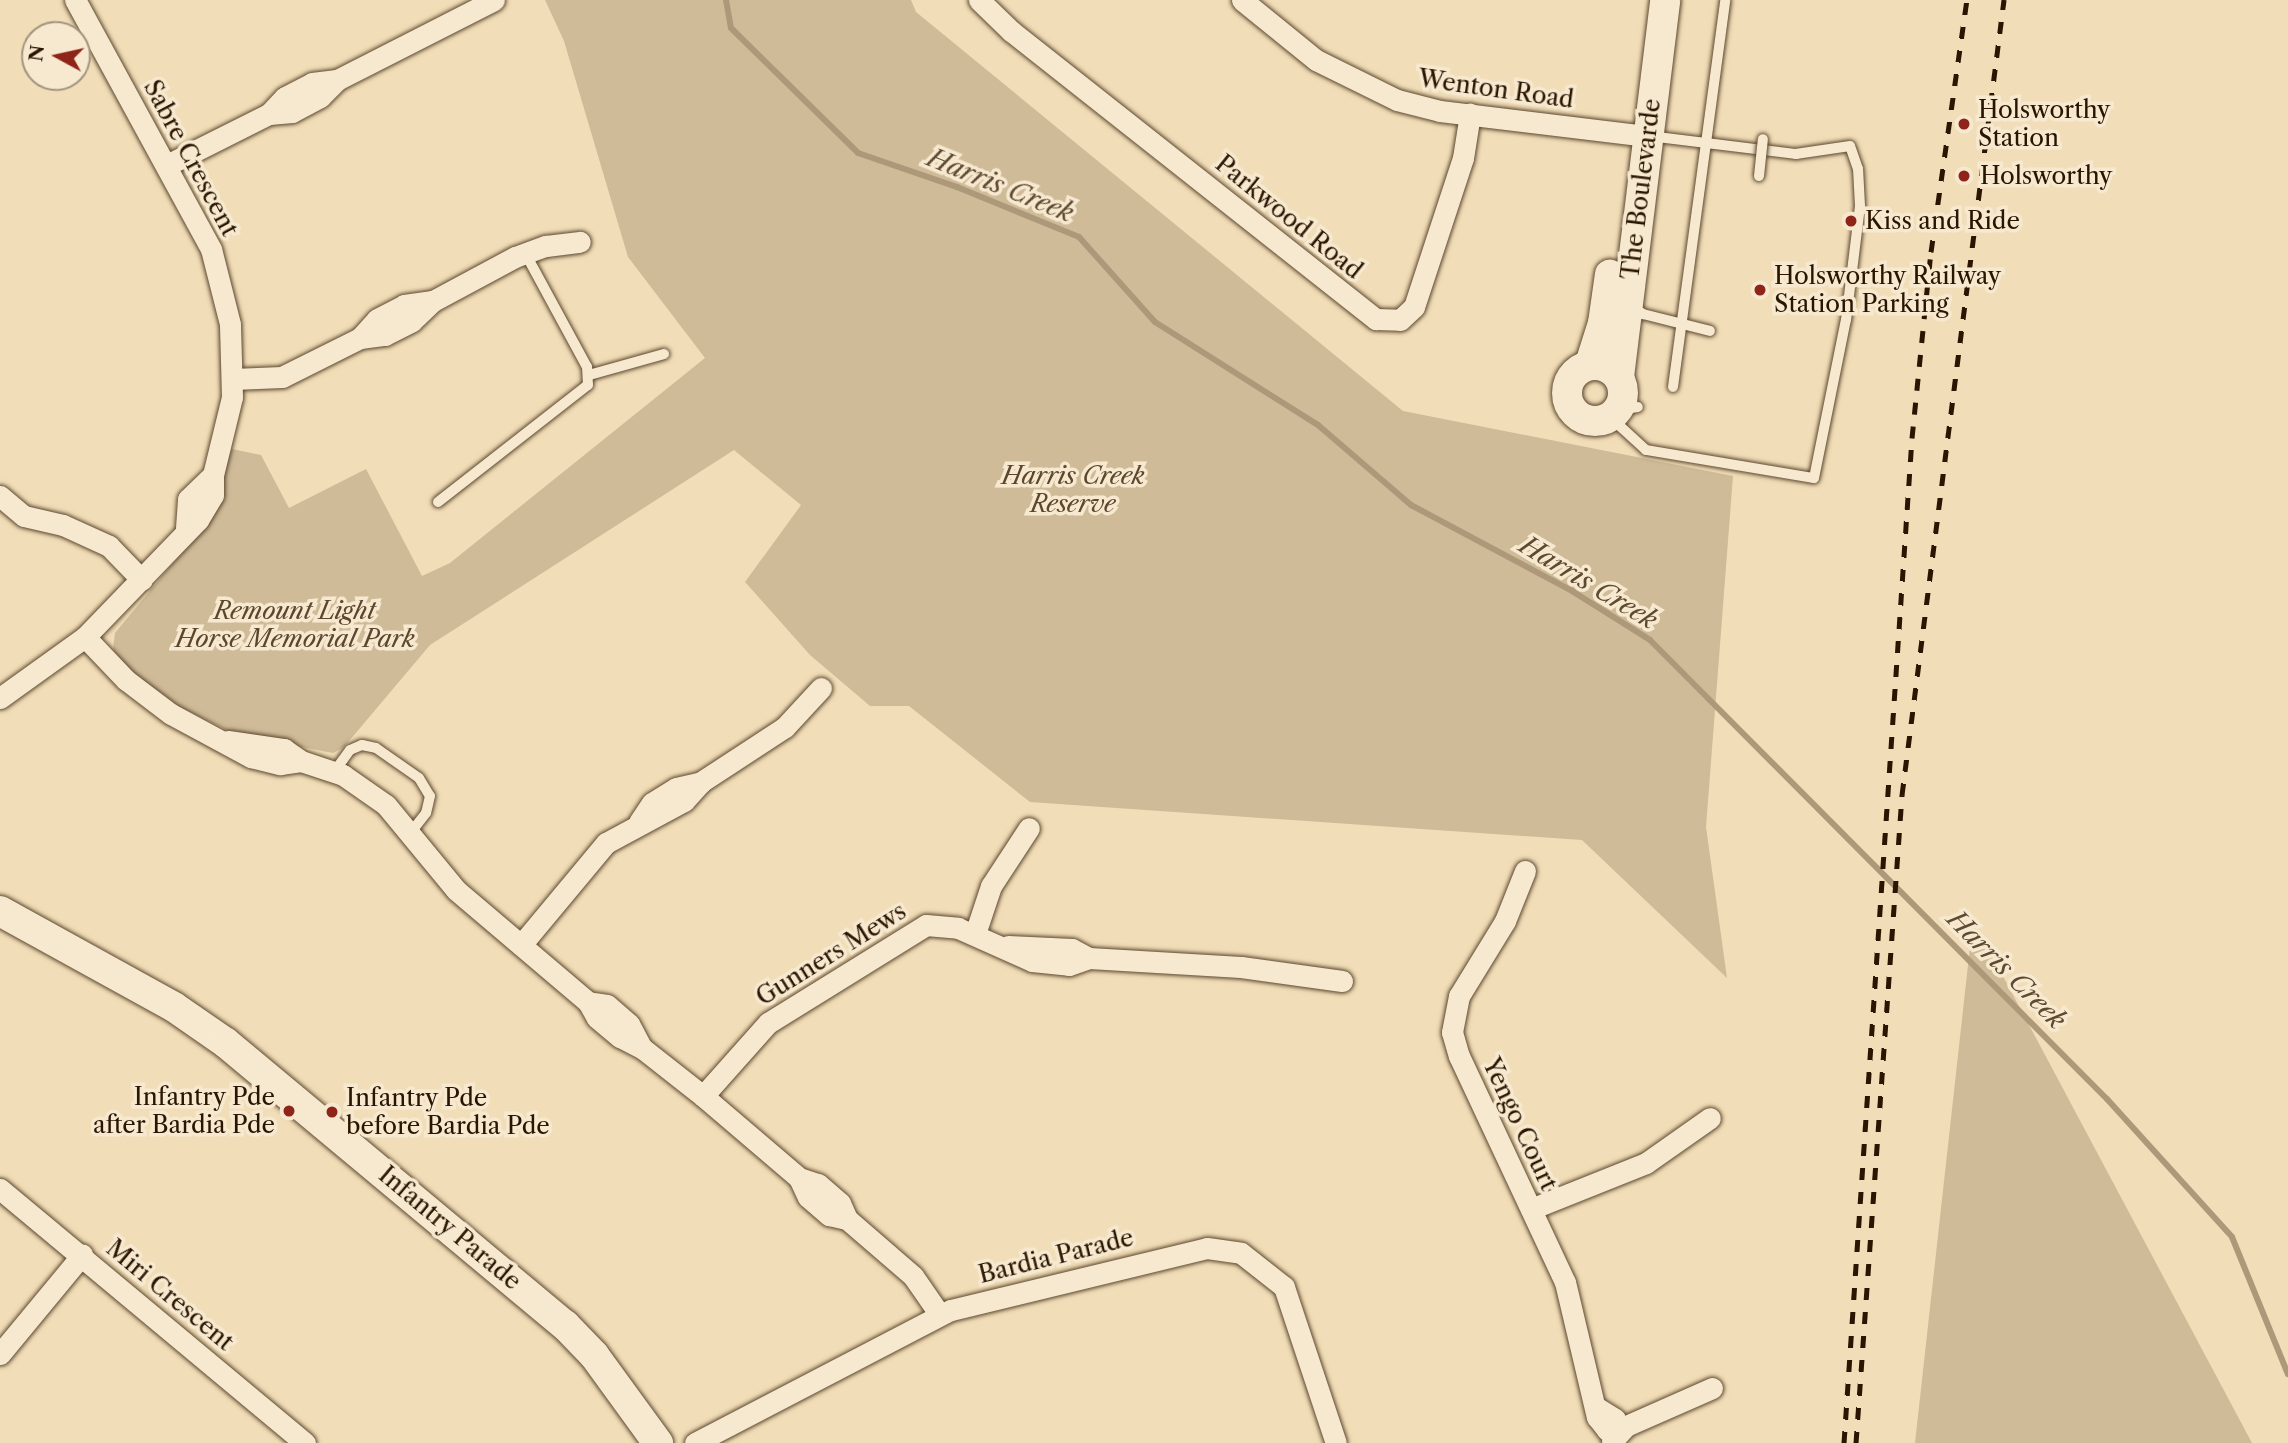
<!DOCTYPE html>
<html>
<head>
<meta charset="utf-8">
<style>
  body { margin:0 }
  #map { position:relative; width:2288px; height:1443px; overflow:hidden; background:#f1ddb7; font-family:"Libre Caslon Text",serif }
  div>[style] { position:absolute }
  .green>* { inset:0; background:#cfbb98 }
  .stream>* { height:6px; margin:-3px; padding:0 3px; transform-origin:3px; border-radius:3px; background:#ad9979 }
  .roads { filter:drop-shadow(0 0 2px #5c472e) drop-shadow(0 0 2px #5c472e) }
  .lane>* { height:10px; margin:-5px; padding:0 5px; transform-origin:5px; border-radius:5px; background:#f6e9d0 }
  .street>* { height:21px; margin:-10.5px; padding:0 10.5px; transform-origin:10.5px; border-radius:10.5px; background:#f6e9d0 }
  .secondary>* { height:30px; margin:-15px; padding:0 15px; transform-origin:15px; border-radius:15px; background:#f6e9d0 }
  .secondary>.ring { margin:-15px; padding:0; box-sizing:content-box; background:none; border:30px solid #f6e9d0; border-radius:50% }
  .rail>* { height:5px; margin-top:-2.5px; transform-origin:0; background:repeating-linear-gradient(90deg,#2a1501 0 12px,transparent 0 24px) }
  .bridges { filter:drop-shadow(0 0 2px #5c472e) drop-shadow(0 0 2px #5c472e) }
  .lane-bridge>* { height:10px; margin:-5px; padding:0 5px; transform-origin:5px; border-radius:5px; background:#f6e9d0 }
  .dots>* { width:19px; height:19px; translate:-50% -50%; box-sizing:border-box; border:4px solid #f6e9d0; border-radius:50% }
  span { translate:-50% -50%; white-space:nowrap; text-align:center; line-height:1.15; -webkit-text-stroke:7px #f6e9d0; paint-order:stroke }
  .street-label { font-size:24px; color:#2a1501 }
  .poi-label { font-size:24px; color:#2a1501 }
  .left { translate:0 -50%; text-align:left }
  .right { translate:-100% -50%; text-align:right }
  .park-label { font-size:24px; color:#5c472e; font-style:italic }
  .water-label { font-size:26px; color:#5e4a31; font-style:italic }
  .north { position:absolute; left:21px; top:21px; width:70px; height:70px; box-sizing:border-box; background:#f6e9d0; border:2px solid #a4947d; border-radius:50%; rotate:278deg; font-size:19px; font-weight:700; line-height:28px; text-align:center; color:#2a1501 }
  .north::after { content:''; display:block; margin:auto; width:24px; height:32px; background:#8f2418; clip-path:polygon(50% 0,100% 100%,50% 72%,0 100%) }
</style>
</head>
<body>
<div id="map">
  <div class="green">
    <i style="clip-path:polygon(545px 0,911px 0,916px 12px,1403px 411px,1733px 476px,1706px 827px,1727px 978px,1582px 840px,1030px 802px,909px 706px,870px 706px,810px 655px,745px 582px,801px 505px,734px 450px,430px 645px,344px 747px,333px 753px,235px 734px,166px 700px,120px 661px,113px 649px,115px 633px,198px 533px,232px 449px,261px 455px,289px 508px,366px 469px,422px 576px,450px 563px,705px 358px,628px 257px,564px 41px)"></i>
    <i style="clip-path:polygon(1973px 920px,2252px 1443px,1915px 1443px)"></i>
  </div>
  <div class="stream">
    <i style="left:726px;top:0;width:28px;rotate:80deg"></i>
    <i style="left:731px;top:28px;width:178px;rotate:44.5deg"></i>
    <i style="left:858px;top:153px;width:105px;rotate:19deg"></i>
    <i style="left:957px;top:187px;width:132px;rotate:22.3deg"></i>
    <i style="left:1079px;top:237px;width:114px;rotate:48.2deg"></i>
    <i style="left:1155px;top:322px;width:193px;rotate:32.3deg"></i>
    <i style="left:1318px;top:425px;width:123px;rotate:40.7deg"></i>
    <i style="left:1411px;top:505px;width:183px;rotate:28.1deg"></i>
    <i style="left:1572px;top:591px;width:92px;rotate:32.1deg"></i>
    <i style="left:1650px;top:640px;width:648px;rotate:45.13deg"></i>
    <i style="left:2107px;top:1099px;width:186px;rotate:47.8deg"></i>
    <i style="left:2232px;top:1237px;width:148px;rotate:67.8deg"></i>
  </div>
  <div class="roads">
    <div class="lane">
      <i style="left:1632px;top:306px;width:14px;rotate:36deg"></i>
      <i style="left:1643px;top:314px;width:69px;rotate:14.2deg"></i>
      <i style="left:589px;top:375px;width:78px;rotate:-15.6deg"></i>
      <i style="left:1673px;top:387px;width:390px;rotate:-82.3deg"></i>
      <i style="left:1617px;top:410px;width:21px;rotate:-8deg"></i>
      <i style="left:1610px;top:417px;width:49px;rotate:42.5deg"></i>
      <i style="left:1646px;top:450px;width:170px;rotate:9.5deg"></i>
      <i style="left:1814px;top:478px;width:161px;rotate:-78.6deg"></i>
      <i style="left:1846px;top:320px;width:115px;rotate:-83deg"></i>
      <i style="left:1860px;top:206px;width:37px;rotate:-93deg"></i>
      <i style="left:1858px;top:169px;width:24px;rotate:-109deg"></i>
      <i style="left:1850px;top:146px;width:55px;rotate:171.6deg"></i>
      <i style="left:1796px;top:154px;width:147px;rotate:-173deg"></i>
      <i style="left:438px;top:502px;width:190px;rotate:-38deg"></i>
      <i style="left:588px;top:385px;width:18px;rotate:-93deg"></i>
      <i style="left:587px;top:367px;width:130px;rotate:-118.5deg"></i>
      <i style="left:334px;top:772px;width:27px;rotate:-54deg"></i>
      <i style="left:350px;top:750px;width:13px;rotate:-23deg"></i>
      <i style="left:362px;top:745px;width:14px;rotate:12deg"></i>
      <i style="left:376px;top:748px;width:52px;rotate:34.9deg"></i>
      <i style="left:419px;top:778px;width:21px;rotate:59deg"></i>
      <i style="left:430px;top:796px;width:17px;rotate:103deg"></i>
      <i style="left:426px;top:813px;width:23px;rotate:128deg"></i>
    </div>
    <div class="street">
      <i style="left:979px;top:0;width:45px;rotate:44.1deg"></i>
      <i style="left:1011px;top:31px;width:465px;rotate:38.3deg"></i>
      <i style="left:1376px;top:319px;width:24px;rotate:2deg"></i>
      <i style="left:1400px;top:320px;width:19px;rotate:-43deg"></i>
      <i style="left:1414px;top:307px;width:157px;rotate:-71.8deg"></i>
      <i style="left:1463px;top:158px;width:45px;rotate:-81deg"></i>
      <i style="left:1242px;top:0;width:95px;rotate:39deg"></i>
      <i style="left:1316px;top:60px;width:90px;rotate:26.3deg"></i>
      <i style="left:1397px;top:100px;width:44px;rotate:14.3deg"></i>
      <i style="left:1440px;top:111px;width:209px;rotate:6.9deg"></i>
      <i style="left:269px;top:114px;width:23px;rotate:-5deg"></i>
      <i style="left:292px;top:112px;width:32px;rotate:-28deg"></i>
      <i style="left:320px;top:97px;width:24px;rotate:-45deg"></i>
      <i style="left:167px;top:165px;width:114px;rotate:-26.6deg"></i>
      <i style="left:269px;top:114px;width:23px;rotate:-47deg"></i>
      <i style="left:285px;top:97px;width:30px;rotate:-27deg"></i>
      <i style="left:312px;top:83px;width:25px;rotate:-7deg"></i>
      <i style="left:337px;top:80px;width:176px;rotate:-27deg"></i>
      <i style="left:360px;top:338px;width:25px;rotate:-48deg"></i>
      <i style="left:377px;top:319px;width:30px;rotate:-27deg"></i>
      <i style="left:404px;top:305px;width:29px;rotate:-8deg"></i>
      <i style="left:233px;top:379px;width:49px;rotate:-2.3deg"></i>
      <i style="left:282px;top:377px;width:87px;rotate:-26.6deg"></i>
      <i style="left:360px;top:338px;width:25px;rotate:-7deg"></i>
      <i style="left:385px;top:335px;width:30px;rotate:-27deg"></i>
      <i style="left:412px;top:321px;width:29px;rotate:-44deg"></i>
      <i style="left:433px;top:301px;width:93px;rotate:-28.2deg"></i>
      <i style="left:515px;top:257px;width:33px;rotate:-20deg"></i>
      <i style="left:546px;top:246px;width:34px;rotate:-7deg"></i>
      <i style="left:0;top:496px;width:31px;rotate:40deg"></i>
      <i style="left:24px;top:516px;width:40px;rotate:13deg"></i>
      <i style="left:63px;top:525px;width:51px;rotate:24.5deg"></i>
      <i style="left:109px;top:546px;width:47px;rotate:45.9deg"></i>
      <i style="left:186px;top:528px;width:29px;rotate:-86deg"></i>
      <i style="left:188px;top:499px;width:35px;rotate:-44deg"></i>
      <i style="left:85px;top:637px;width:59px;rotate:46.4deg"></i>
      <i style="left:126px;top:680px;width:56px;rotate:37.1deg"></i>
      <i style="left:171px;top:714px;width:91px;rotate:28.3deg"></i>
      <i style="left:251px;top:757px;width:30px;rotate:14deg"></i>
      <i style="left:280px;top:764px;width:21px;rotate:-8deg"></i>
      <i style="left:0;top:698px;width:105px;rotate:-35.7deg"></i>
      <i style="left:85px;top:637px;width:163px;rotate:-46deg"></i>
      <i style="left:198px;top:520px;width:29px;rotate:-59deg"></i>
      <i style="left:213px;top:495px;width:20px;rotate:-90deg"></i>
      <i style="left:213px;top:475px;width:80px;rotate:-76.3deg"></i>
      <i style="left:232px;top:397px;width:73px;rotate:-91.6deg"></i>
      <i style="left:230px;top:324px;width:77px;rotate:-104.2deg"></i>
      <i style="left:211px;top:249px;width:284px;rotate:-118.6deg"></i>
      <i style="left:228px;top:741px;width:57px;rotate:8.1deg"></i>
      <i style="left:284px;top:749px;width:21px;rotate:35deg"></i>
      <i style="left:301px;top:761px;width:44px;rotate:18.4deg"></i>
      <i style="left:343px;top:775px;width:52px;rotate:34.9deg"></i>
      <i style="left:386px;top:805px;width:110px;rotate:50.5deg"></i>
      <i style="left:456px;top:890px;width:173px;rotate:40.3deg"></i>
      <i style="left:588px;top:1002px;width:18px;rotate:61deg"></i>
      <i style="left:597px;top:1018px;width:30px;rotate:40deg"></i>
      <i style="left:620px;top:1037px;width:25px;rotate:27deg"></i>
      <i style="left:642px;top:1048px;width:78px;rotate:38.2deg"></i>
      <i style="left:703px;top:1096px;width:126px;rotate:40.5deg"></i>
      <i style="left:799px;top:1178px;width:20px;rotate:18deg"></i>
      <i style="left:818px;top:1184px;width:29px;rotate:41deg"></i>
      <i style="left:840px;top:1203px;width:17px;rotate:66deg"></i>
      <i style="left:847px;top:1219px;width:87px;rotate:40.8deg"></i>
      <i style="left:913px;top:1276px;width:47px;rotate:55.3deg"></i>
      <i style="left:639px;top:822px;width:23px;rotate:-56deg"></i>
      <i style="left:652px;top:803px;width:28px;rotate:-32deg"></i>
      <i style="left:676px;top:788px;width:26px;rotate:-13deg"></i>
      <i style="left:1525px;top:871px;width:54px;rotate:111.8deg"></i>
      <i style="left:1505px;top:921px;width:88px;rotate:121.5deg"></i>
      <i style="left:1459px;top:996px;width:37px;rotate:101deg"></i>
      <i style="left:1452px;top:1032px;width:25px;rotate:74deg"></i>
      <i style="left:1459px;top:1056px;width:250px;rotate:64.9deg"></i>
      <i style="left:1565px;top:1282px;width:139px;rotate:76.7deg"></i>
      <i style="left:1597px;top:1417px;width:16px;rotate:52deg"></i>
      <i style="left:1607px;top:1430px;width:11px;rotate:15deg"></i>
      <i style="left:1618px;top:1433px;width:14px;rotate:-102deg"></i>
      <i style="left:1615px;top:1419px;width:22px;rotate:-148deg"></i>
      <i style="left:975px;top:934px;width:51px;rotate:-71.6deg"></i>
      <i style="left:991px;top:886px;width:69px;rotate:-56.8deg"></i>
      <i style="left:521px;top:945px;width:133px;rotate:-50.2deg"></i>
      <i style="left:606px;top:843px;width:89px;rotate:-28.3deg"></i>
      <i style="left:684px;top:801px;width:25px;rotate:-48deg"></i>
      <i style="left:701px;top:782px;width:100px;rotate:-33.2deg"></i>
      <i style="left:785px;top:727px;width:53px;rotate:-47.3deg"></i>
      <i style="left:1008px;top:946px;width:64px;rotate:2.7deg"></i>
      <i style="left:1072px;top:949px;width:19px;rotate:28deg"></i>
      <i style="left:588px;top:1002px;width:19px;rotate:9deg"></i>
      <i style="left:607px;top:1005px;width:29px;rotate:41deg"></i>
      <i style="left:629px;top:1024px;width:27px;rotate:62deg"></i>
      <i style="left:703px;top:1096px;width:98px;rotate:-48.3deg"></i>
      <i style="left:768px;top:1023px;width:186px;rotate:-31.8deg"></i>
      <i style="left:926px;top:925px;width:32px;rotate:5deg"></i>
      <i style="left:958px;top:928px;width:81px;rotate:24deg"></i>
      <i style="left:1032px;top:961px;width:37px;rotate:6deg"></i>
      <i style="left:1069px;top:965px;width:21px;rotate:-19deg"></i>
      <i style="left:1089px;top:958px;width:152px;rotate:3.4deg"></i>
      <i style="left:1241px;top:967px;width:102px;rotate:7.9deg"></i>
      <i style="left:799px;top:1178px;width:21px;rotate:65deg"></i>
      <i style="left:808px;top:1197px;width:28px;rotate:41deg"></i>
      <i style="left:829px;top:1215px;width:18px;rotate:13deg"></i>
      <i style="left:0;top:1189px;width:397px;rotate:39.8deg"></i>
      <i style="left:1531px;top:1209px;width:124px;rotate:-21.8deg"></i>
      <i style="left:1646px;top:1163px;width:78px;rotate:-35.1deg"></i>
      <i style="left:0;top:1354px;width:129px;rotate:-50.4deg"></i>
      <i style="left:1612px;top:1441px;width:21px;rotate:-47deg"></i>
      <i style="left:1626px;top:1426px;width:94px;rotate:-23.8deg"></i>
      <i style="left:695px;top:1443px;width:288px;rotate:-27.5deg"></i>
      <i style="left:951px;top:1310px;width:263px;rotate:-13.6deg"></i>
      <i style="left:1207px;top:1248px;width:34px;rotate:8deg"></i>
      <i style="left:1241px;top:1253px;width:55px;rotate:38.3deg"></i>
      <i style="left:1284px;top:1287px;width:164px;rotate:71.6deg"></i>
    </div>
    <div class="secondary">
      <i style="left:1590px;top:364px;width:43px;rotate:-72.4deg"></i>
      <i style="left:1603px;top:323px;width:49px;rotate:-81.9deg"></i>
      <i class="ring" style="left:1567px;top:365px;width:26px;height:26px"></i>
      <i style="left:1619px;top:377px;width:380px;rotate:-83deg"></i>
      <i style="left:0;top:911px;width:199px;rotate:28.9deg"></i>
      <i style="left:174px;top:1007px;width:63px;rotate:34.7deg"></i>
      <i style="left:226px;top:1043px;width:441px;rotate:39.8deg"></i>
      <i style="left:565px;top:1325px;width:42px;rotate:46deg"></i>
      <i style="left:594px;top:1355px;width:109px;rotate:54deg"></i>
    </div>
  </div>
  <div class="rail">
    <i style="left:1844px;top:1443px;width:1007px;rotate:-86.13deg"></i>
    <i style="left:1912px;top:438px;width:187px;rotate:-84.2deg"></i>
    <i style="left:1931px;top:252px;width:255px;rotate:-81.9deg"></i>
    <i style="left:1856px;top:1443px;width:650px;rotate:-85.94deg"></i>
    <i style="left:1902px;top:795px;width:802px;rotate:-82.69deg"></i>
  </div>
  <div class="bridges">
    <div class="lane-bridge">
      <i style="left:1759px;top:176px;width:37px;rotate:-84deg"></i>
    </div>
  </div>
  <div class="dots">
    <i style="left:1964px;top:124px;background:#8f2418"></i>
    <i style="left:1964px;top:176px;background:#8f2418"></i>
    <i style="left:1851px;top:221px;background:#8f2418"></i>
    <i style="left:1760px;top:290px;background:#8f2418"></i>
    <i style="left:289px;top:1111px;background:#8f2418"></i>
    <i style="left:332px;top:1112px;background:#8f2418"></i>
  </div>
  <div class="street-label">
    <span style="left:1496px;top:89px;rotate:8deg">Wenton Road</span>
    <span style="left:191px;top:158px;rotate:62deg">Sabre Crescent</span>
    <span style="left:1641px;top:189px;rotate:-83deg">The Boulevarde</span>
    <span style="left:1289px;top:217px;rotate:39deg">Parkwood Road</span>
    <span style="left:831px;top:954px;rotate:-32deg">Gunners Mews</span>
    <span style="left:1520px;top:1124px;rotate:65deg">Yengo Court</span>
    <span style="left:450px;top:1228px;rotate:40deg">Infantry Parade</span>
    <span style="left:1056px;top:1256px;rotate:-14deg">Bardia Parade</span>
    <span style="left:170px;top:1295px;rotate:40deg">Miri Crescent</span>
  </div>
  <div class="poi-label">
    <span class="left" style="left:1978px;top:124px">Holsworthy<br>Station</span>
    <span class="left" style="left:1980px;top:176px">Holsworthy</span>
    <span class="left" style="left:1865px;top:221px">Kiss and Ride</span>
    <span class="left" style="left:1774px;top:290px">Holsworthy Railway<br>Station Parking</span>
    <span class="right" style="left:275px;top:1111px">Infantry Pde<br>after Bardia Pde</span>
    <span class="left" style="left:346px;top:1112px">Infantry Pde<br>before Bardia Pde</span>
  </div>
  <div class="park-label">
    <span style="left:1073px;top:490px">Harris Creek<br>Reserve</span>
    <span style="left:295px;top:625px">Remount Light<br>Horse Memorial Park</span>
  </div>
  <div class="water-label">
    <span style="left:1000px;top:186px;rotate:22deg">Harris Creek</span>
    <span style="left:1588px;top:583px;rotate:31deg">Harris Creek</span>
    <span style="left:2006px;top:970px;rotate:45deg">Harris Creek</span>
  </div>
  <div class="north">N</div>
</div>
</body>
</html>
